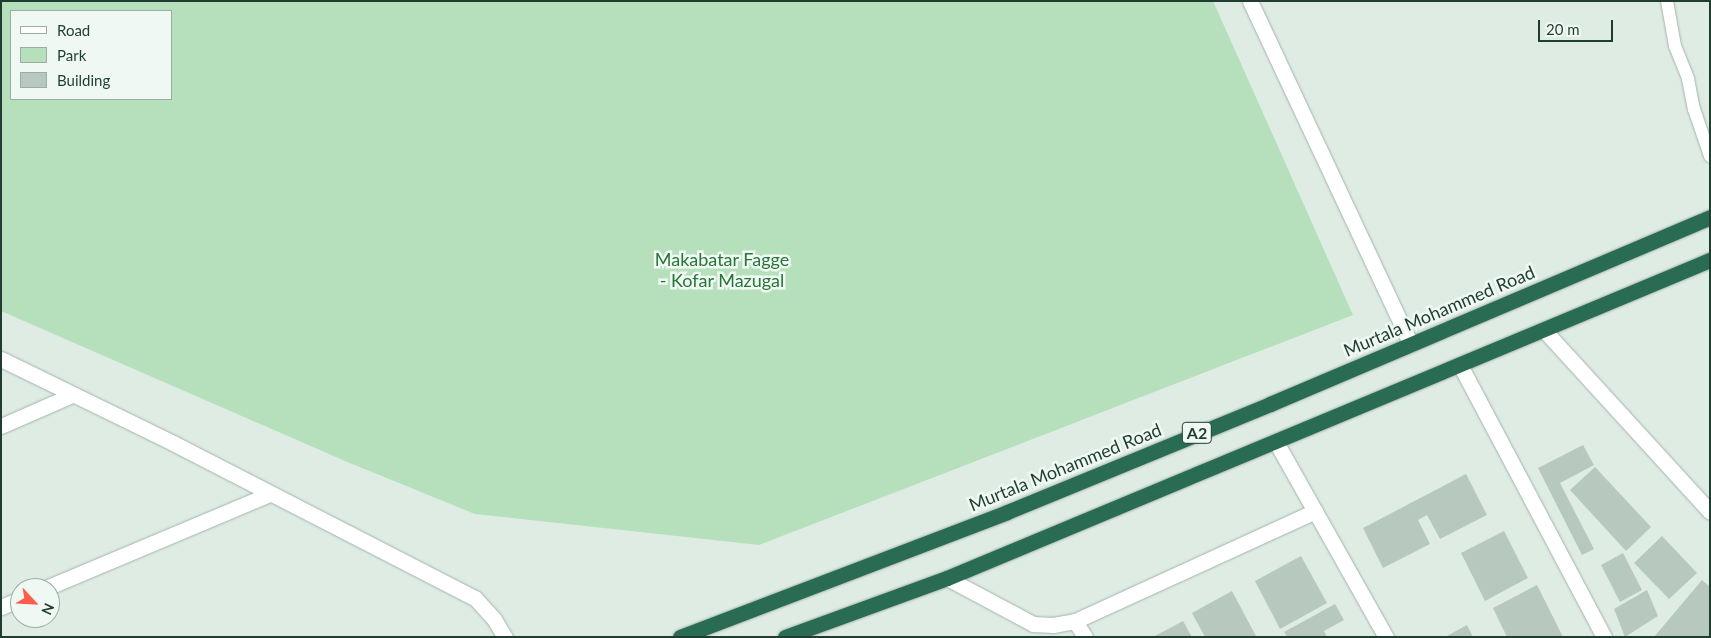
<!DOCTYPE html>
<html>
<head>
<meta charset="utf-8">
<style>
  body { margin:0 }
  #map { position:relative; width:1711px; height:638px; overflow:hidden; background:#dfece4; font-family:Lato,sans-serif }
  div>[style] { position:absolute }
  .green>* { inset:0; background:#b6dfbb }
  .building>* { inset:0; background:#b7c9bf }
  .roads { filter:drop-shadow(0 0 1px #a2b4aa) drop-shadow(0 0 1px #a2b4aa) }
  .lane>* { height:12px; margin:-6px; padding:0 6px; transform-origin:6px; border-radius:6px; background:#fff }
  .street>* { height:15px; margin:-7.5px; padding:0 7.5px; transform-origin:7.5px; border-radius:7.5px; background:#fff }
  .highway>* { height:15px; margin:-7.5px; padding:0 7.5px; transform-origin:7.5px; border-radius:7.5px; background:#296b53 }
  span { translate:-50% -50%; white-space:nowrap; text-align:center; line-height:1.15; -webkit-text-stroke:5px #f0f8f3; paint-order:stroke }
  .shield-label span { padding:1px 4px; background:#f0f8f3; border:1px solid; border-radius:4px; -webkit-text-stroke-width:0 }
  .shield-label { font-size:16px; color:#1f3d30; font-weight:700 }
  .park-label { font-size:18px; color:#267639 }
  .street-label { font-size:18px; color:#1f3d30 }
  .frame { position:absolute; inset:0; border:2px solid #1f3d30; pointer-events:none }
  .legend { position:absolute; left:10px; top:10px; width:162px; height:90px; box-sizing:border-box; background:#f0f8f3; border:1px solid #9cada5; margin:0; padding:6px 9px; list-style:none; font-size:15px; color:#1f3d30 }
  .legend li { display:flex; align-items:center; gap:10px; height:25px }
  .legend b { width:25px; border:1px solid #9cada5 }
  .north { position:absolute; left:10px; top:578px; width:50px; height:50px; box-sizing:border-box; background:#f0f8f3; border:1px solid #9cada5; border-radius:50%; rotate:115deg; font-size:14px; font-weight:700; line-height:20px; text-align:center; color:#1f3d30 }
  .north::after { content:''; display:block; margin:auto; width:18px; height:22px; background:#fc5d4d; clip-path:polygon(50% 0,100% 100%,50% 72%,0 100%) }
  .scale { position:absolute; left:1538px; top:20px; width:75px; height:22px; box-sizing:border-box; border:2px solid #1f3d30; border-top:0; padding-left:6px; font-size:15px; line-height:18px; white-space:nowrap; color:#1f3d30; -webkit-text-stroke:4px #f0f8f3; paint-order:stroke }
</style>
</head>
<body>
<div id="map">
  <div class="green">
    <i style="clip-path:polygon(evenodd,1px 1px,1213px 1px,1353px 315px,759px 545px,475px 514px,345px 461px,1px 311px,1px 1px,11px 11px,171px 11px,171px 99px,11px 99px,11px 11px)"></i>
  </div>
  <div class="building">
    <i style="clip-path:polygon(1583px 445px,1594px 465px,1560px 483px,1594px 549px,1582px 555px,1538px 468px)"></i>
    <i style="clip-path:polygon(1595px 467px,1651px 527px,1626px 551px,1570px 490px)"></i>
    <i style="clip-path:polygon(1466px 474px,1487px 515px,1440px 539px,1427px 515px,1418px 520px,1430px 544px,1383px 568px,1363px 528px)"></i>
    <i style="clip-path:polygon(1504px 531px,1528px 578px,1485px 601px,1461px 553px)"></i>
    <i style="clip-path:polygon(1662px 536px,1697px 573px,1669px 599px,1634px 563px)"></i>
    <i style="clip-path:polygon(1623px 553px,1642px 590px,1620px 602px,1601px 565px)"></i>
    <i style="clip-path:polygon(1301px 556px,1327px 603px,1280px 629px,1255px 581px)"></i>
    <i style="clip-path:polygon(1702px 580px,1710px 587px,1710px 637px,1654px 637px)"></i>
    <i style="clip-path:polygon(1537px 585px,1563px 637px,1507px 637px,1493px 608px)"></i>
    <i style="clip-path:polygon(1647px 590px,1658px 616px,1625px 637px,1614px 609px)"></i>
    <i style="clip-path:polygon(1232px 591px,1256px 636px,1205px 637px,1192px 613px)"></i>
    <i style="clip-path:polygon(1335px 604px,1344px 620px,1324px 631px,1327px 637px,1287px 637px,1284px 632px)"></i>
    <i style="clip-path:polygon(1183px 621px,1192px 637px,1153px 637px)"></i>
    <i style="clip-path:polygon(1467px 625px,1473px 637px,1445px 637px)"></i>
  </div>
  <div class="roads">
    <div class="lane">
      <i style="left:1667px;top:1px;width:46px;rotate:79.9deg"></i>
      <i style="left:1675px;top:46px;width:35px;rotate:68deg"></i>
      <i style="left:1688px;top:79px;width:31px;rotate:79deg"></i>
      <i style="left:1694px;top:109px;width:50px;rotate:71.2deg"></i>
    </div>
    <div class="street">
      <i style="left:1250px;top:1px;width:379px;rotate:64.9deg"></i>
      <i style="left:1544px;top:330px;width:246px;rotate:47.6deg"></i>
      <i style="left:1px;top:359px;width:191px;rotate:26deg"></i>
      <i style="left:173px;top:443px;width:339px;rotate:27.2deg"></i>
      <i style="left:475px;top:598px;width:28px;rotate:48deg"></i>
      <i style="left:494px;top:619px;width:21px;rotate:59deg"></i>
      <i style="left:1460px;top:365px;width:308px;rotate:62.1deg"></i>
      <i style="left:1px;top:426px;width:77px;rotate:-23.6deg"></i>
      <i style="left:1276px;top:442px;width:224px;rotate:60.6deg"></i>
      <i style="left:947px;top:578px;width:98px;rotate:28.1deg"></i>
      <i style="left:1033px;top:624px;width:20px;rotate:3deg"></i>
      <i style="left:1053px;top:625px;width:22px;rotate:-10deg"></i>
      <i style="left:1075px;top:621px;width:264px;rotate:-24.6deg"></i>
      <i style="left:46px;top:588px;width:243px;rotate:-22.8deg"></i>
      <i style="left:1px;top:607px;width:21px;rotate:-23deg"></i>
      <i style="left:1075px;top:621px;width:19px;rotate:58deg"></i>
    </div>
    <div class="highway">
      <i style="left:680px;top:637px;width:350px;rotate:-20.9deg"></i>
      <i style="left:1007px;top:512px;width:284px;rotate:-22.3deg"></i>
      <i style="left:1270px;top:404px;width:478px;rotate:-23deg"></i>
      <i style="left:785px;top:637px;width:172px;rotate:-20deg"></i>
      <i style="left:947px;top:578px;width:827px;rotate:-22.63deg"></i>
    </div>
  </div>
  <div class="shield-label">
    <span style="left:1197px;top:433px">A2</span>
  </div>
  <div class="park-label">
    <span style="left:722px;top:270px">Makabatar Fagge<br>- Kofar Mazugal</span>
  </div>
  <div class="street-label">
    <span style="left:1439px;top:311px;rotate:-23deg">Murtala Mohammed Road</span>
    <span style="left:1065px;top:467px;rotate:-22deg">Murtala Mohammed Road</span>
  </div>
  <div class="frame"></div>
  <ul class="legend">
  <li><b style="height:6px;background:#fff"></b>Road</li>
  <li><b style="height:14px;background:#b6dfbb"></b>Park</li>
  <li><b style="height:14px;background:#b7c9bf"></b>Building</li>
  </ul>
  <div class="north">N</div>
  <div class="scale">20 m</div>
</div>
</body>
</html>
